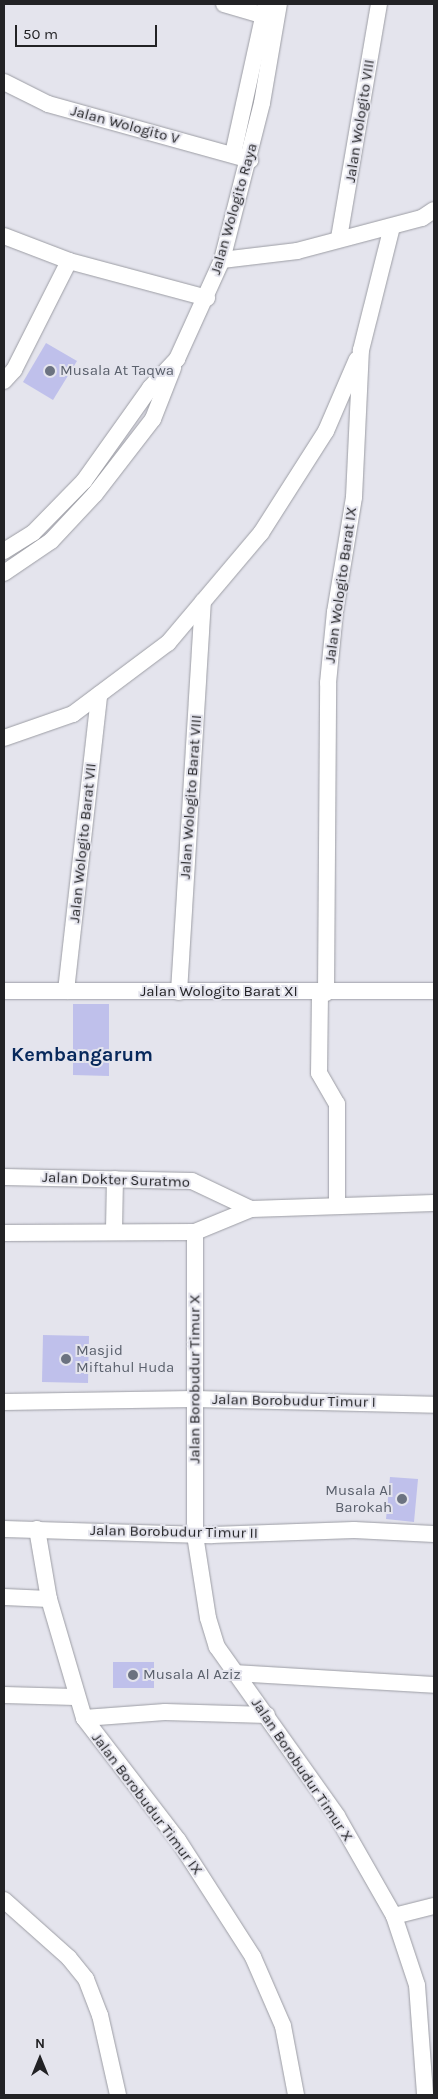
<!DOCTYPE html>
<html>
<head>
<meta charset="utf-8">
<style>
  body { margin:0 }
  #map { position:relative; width:438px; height:2099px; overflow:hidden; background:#e4e4ed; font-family:Karla,sans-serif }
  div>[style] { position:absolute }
  .building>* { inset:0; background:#bfc0eb }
  .roads { filter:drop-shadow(0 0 1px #9c9da4) drop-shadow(0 0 1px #9c9da4) }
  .minor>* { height:16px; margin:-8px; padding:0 8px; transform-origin:8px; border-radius:8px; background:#fff }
  .dots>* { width:14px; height:14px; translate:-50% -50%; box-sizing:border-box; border:2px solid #e4e4ed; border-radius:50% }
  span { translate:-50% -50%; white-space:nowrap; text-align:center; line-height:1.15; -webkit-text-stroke:4px #e4e4ed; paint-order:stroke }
  .street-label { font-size:15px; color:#222225 }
  .worship-label { font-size:15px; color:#5b616d }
  .left { translate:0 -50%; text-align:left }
  .right { translate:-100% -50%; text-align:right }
  .district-label { font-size:20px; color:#07285b; font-weight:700 }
  .frame { position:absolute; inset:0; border:5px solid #222225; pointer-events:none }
  .north { position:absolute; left:15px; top:2034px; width:50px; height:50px; -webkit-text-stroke:4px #e4e4ed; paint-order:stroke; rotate:0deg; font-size:14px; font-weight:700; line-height:20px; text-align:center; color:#222225 }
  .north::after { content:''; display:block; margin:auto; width:18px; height:22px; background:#222225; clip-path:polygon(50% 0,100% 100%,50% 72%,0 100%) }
  .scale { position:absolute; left:15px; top:25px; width:142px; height:22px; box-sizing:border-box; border:2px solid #222225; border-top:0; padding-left:6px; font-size:15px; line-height:18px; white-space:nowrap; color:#222225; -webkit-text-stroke:4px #e4e4ed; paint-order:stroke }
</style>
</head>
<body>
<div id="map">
  <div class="building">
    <i style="clip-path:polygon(46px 343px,77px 361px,53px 400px,23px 382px)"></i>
    <i style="clip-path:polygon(73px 1004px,109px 1004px,109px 1076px,73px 1075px)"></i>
    <i style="clip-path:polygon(43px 1335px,89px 1336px,88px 1383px,42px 1382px)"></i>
    <i style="clip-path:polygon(390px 1477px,418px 1479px,414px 1522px,386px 1519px)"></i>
    <i style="clip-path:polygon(113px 1662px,154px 1662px,154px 1688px,113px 1688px)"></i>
  </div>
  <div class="roads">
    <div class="minor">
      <i style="left:224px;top:4px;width:50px;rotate:16.3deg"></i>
      <i style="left:4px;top:82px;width:49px;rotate:26.6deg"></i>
      <i style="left:48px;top:104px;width:210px;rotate:15.5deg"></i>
      <i style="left:233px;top:154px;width:154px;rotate:-77.6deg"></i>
      <i style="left:4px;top:236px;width:70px;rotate:21deg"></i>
      <i style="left:69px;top:261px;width:143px;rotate:15deg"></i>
      <i style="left:339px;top:238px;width:237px;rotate:-80.3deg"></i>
      <i style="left:222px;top:260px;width:76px;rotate:-6.8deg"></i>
      <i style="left:297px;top:251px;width:129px;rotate:-14.8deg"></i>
      <i style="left:422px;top:218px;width:14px;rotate:-34deg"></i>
      <i style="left:4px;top:381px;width:15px;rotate:-48deg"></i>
      <i style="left:14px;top:370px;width:122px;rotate:-63.2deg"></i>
      <i style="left:4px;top:551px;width:34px;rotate:-32deg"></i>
      <i style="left:33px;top:533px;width:73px;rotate:-45.6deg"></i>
      <i style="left:84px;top:481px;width:114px;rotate:-54.6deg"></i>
      <i style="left:150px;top:388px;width:40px;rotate:-47deg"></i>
      <i style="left:177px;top:359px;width:109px;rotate:-65.6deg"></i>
      <i style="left:222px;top:260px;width:162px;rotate:-75.7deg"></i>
      <i style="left:262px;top:103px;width:100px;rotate:-80.3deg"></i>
      <i style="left:4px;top:573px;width:57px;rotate:-34.2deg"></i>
      <i style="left:51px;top:541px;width:64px;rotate:-46.9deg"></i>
      <i style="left:95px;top:494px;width:95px;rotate:-52.3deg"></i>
      <i style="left:153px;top:419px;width:55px;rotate:-68.6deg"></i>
      <i style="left:4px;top:738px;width:73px;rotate:-19.2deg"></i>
      <i style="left:73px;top:714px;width:119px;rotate:-36.8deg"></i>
      <i style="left:168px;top:643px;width:144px;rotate:-49.8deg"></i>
      <i style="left:261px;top:533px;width:121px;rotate:-57.5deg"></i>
      <i style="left:326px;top:431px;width:78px;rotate:-66.7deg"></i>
      <i style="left:4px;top:991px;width:430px"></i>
      <i style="left:66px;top:991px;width:298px;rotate:-83.6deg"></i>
      <i style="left:179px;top:992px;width:391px;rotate:-86.5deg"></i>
      <i style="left:320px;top:993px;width:80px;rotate:90.7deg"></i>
      <i style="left:319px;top:1073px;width:36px;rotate:60deg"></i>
      <i style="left:337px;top:1104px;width:101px;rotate:90deg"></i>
      <i style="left:326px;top:993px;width:310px;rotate:-89.6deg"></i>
      <i style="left:328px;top:683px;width:71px;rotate:-84.4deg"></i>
      <i style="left:335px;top:612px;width:117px;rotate:-80.6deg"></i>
      <i style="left:354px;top:497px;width:147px;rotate:-87.3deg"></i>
      <i style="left:361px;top:350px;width:127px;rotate:-75.9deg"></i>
      <i style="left:4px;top:1177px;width:188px;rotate:1.2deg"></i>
      <i style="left:192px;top:1181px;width:65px;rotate:25.4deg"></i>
      <i style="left:114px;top:1230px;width:51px;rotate:-88.9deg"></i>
      <i style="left:195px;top:1232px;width:303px;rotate:90deg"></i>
      <i style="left:195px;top:1535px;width:84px;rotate:81.1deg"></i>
      <i style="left:208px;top:1618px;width:30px;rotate:73deg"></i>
      <i style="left:217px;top:1647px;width:207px;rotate:54.6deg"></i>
      <i style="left:337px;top:1816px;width:115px;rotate:60.3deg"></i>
      <i style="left:394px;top:1916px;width:73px;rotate:71.6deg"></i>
      <i style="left:417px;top:1985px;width:110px;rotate:85.8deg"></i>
      <i style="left:4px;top:1233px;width:191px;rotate:-0.3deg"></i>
      <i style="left:195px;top:1232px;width:61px;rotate:-22.3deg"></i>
      <i style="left:251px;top:1209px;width:183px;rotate:-1.9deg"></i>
      <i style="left:4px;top:1402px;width:190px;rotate:-0.9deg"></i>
      <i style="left:194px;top:1399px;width:240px;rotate:1.4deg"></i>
      <i style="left:4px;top:1529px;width:208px;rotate:1.7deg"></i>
      <i style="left:212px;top:1535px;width:142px;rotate:-2deg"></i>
      <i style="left:354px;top:1530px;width:80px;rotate:2.9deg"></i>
      <i style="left:37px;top:1529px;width:71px;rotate:80.3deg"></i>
      <i style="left:49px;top:1599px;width:124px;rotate:73.6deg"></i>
      <i style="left:84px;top:1718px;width:154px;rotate:52.4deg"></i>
      <i style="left:178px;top:1840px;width:139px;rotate:57.3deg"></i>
      <i style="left:253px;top:1957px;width:75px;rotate:66.5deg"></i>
      <i style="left:283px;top:2026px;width:70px;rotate:79.3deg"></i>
      <i style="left:4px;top:1597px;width:45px;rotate:2.5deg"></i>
      <i style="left:234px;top:1673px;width:200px;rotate:3.4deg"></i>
      <i style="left:4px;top:1695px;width:71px;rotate:1.6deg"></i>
      <i style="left:84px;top:1718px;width:81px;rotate:-4.2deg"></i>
      <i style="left:165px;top:1712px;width:102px;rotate:1.7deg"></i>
      <i style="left:4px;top:1900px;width:87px;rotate:41.7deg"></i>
      <i style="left:69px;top:1958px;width:27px;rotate:51deg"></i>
      <i style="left:86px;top:1979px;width:39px;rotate:69deg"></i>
      <i style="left:100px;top:2015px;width:82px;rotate:77.3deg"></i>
      <i style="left:394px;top:1916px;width:41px;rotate:-14deg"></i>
    </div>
  </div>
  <div class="dots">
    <i style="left:50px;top:371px;background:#6b7280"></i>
    <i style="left:66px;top:1359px;background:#6b7280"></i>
    <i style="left:402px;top:1499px;background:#6b7280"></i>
    <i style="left:133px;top:1675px;background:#6b7280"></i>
  </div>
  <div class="street-label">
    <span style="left:360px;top:121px;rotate:-81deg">Jalan Wologito VIII</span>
    <span style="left:125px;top:125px;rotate:15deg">Jalan Wologito V</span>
    <span style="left:234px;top:209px;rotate:-74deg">Jalan Wologito Raya</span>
    <span style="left:341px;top:585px;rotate:-82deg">Jalan Wologito Barat IX</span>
    <span style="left:191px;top:797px;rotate:-86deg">Jalan Wologito Barat VIII</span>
    <span style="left:83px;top:843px;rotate:-84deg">Jalan Wologito Barat VII</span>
    <span style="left:219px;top:992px">Jalan Wologito Barat XI</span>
    <span style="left:116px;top:1180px;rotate:2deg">Jalan Dokter Suratmo</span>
    <span style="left:195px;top:1379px;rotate:-90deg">Jalan Borobudur Timur X</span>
    <span style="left:294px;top:1401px;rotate:1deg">Jalan Borobudur Timur I</span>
    <span style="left:174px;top:1532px;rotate:1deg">Jalan Borobudur Timur II</span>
    <span style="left:302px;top:1770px;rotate:56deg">Jalan Borobudur Timur X</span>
    <span style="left:147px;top:1804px;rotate:53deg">Jalan Borobudur Timur IX</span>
  </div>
  <div class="worship-label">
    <span class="left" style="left:60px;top:371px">Musala At Taqwa</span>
    <span class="left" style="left:76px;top:1359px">Masjid<br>Miftahul Huda</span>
    <span class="right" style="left:392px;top:1499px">Musala Al<br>Barokah</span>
    <span class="left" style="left:143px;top:1675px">Musala Al Aziz</span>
  </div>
  <div class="district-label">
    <span style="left:82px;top:1054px">Kembangarum</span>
  </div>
  <div class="frame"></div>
  <div class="north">N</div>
  <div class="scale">50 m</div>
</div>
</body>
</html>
